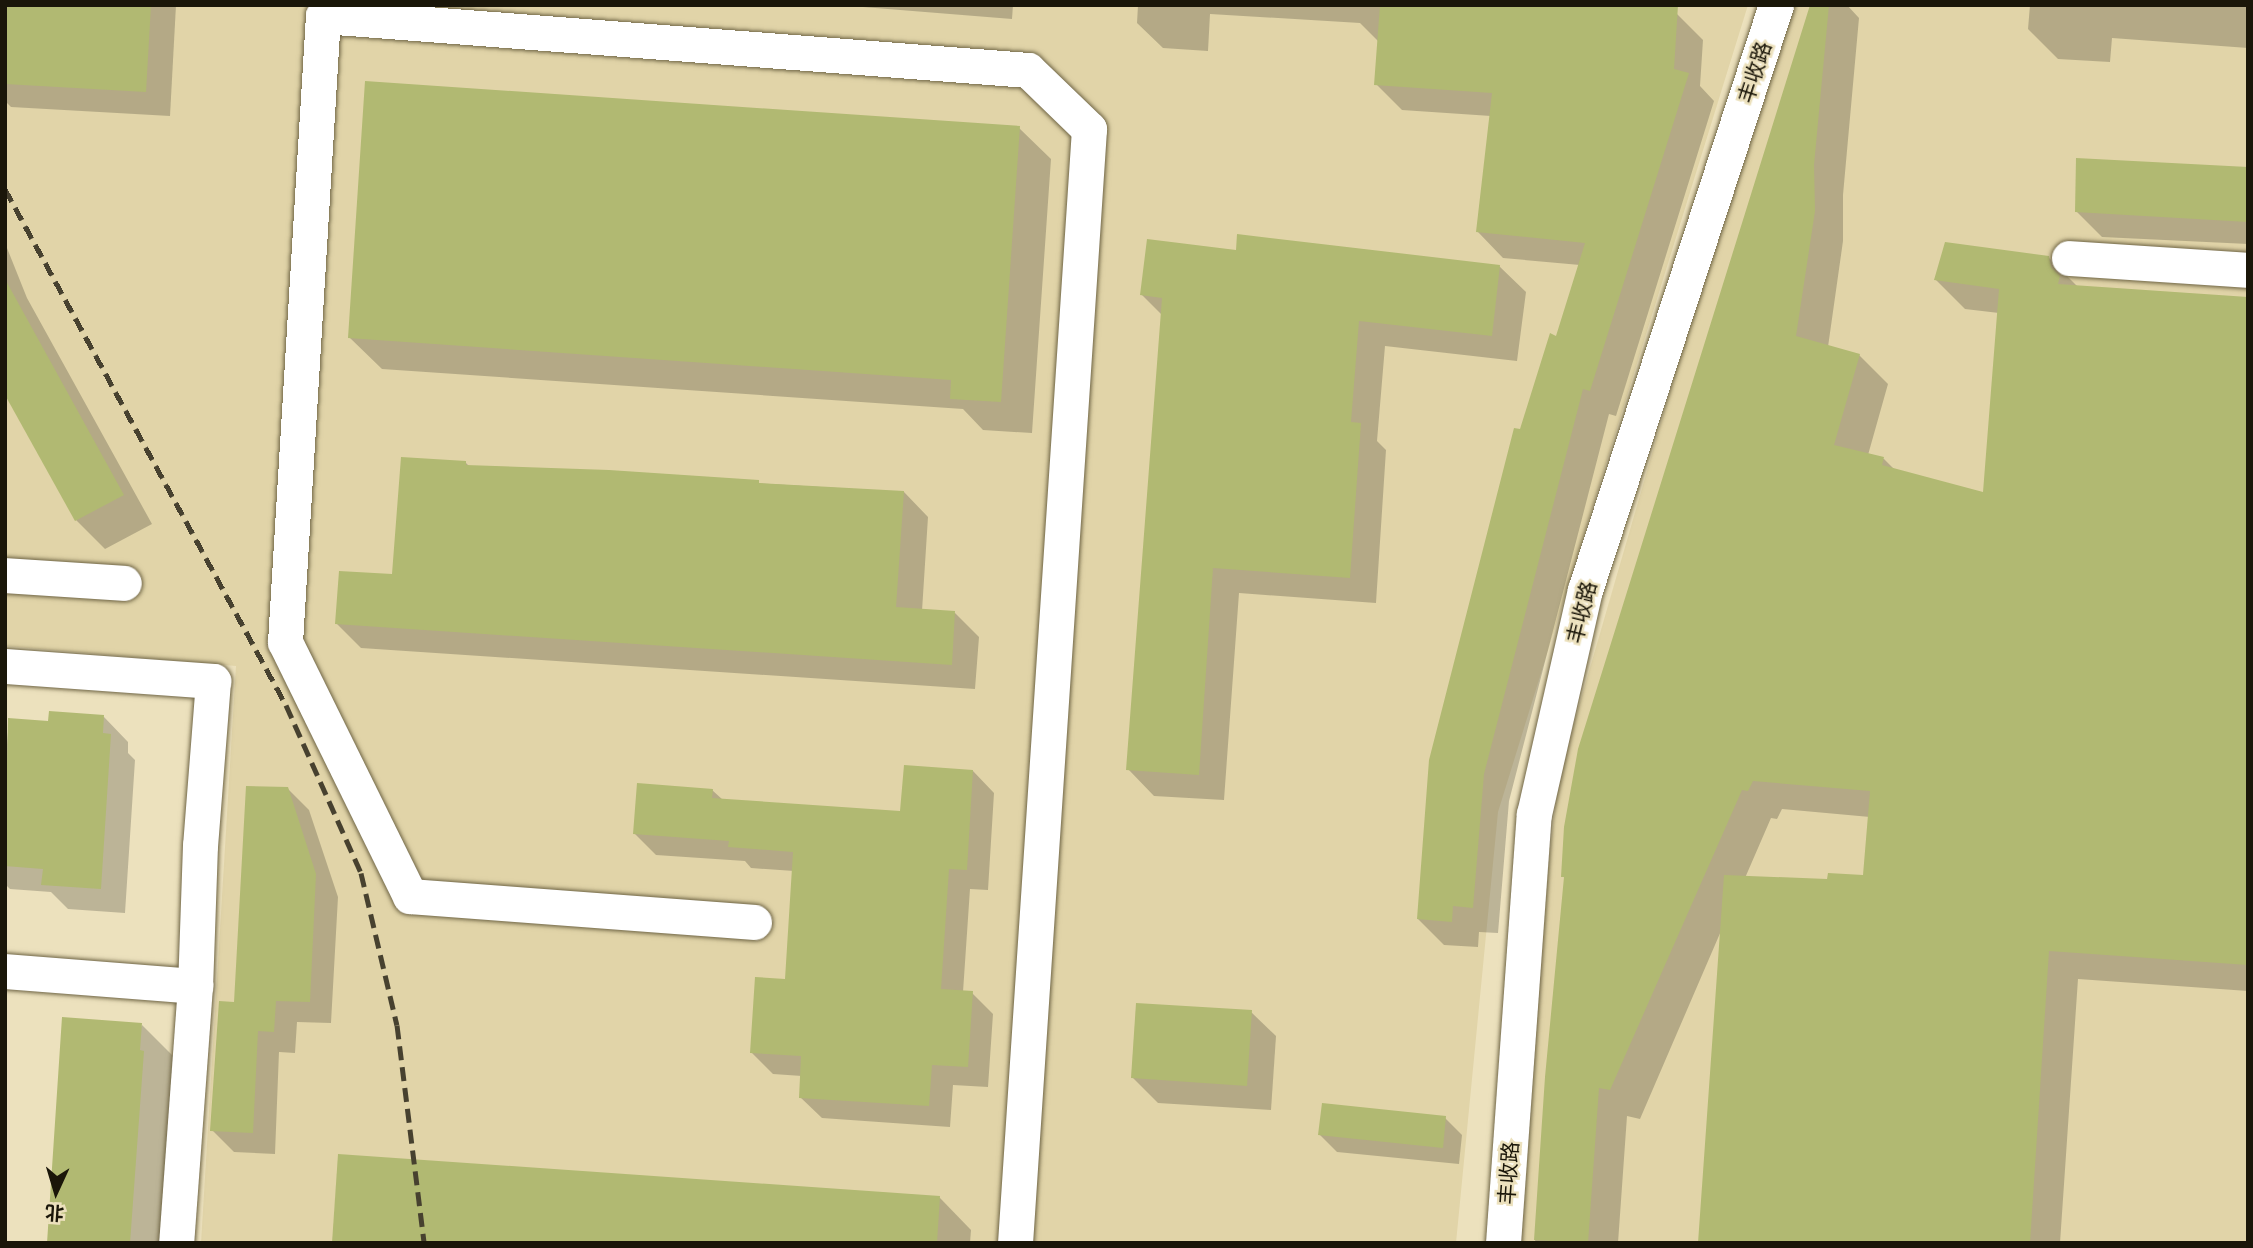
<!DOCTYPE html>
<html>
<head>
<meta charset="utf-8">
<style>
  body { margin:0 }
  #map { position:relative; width:2253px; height:1248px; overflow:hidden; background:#ece1bd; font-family:"Open Sans","Noto Sans SC",sans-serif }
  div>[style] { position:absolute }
  .built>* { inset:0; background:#e1d4a8 }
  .shadow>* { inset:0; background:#0003 }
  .building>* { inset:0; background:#b1b972 }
  .roads { filter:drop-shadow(0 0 2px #6f6545) drop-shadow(0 0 2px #6f6545) }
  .street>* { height:35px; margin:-17.5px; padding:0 17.5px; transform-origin:17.5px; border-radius:17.5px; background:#fff }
  .rail>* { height:5px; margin-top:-2.5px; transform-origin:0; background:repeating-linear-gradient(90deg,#47412f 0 14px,transparent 0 21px) }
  span { translate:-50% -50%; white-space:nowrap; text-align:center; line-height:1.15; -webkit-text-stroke:5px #ece1bd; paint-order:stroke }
  .street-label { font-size:21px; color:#1a1609 }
  .frame { position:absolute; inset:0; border:7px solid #1a1609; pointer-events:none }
  .north { position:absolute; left:21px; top:1157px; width:70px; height:70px; -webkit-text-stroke:5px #ece1bd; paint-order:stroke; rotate:184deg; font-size:19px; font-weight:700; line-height:28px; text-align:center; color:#1a1609 }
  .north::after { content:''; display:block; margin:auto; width:24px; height:32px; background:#1a1609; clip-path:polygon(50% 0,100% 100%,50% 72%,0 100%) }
</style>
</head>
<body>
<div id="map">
  <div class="built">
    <i style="clip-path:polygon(5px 5px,1748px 5px,1498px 812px,1456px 1243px,201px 1243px,236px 666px,5px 646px)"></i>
    <i style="clip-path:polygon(1782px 5px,2248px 5px,2248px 1243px,1505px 1243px,1559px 775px)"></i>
  </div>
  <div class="shadow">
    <i style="clip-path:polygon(5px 5px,176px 5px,170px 116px,11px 107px,5px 101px)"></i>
    <i style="clip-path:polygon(838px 5px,1013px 5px,1012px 19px)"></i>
    <i style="clip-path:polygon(1138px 5px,1668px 5px,1703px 40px,1700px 86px,1714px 101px,1616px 416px,1609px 414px,1509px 801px,1498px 933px,1479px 932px,1478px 947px,1444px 945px,1418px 919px,1521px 431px,1558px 338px,1580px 265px,1503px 258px,1478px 232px,1491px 116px,1402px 110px,1376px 84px,1379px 42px,1360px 23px,1210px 14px,1208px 51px,1163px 48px,1137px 23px)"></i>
    <i style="clip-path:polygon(evenodd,1812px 5px,1847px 5px,1859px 18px,1843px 195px,1843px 241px,1828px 347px,1859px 355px,1888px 384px,1868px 455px,1884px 459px,1895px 470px,1984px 494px,1999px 313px,1965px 309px,1936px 280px,2048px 257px,2078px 287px,2248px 299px,2248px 991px,2078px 979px,2060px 1243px,1700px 1243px,1721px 931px,1640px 1119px,1627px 1116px,1618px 1243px,1535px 1243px,1546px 1077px,1565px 879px,1563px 876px,1812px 5px,1782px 809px,1870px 817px,1865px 877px,1829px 881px,1745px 878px,1771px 818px,1777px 819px,1782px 809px)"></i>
    <i style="clip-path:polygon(2030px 5px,2248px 5px,2248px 48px,2112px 38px,2110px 62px,2058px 59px,2028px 29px)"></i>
    <i style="clip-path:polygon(1019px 128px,1051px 159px,1032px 433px,983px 430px,963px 409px,382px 369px,350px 338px)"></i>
    <i style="clip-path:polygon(2248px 169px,2248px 244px,2102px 237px,2077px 212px)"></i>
    <i style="clip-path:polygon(5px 243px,27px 298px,152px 524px,105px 549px,76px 520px,5px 391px)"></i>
    <i style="clip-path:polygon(1237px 252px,1499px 266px,1526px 292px,1517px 361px,1385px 346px,1377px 441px,1386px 450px,1376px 603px,1239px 593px,1224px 800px,1154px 796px,1128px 769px,1162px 315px,1141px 294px)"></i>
    <i style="clip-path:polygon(466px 463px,469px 466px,904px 492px,928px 517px,922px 611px,955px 613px,979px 637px,975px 689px,361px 648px,337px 624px,394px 576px)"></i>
    <i style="clip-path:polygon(104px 717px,128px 742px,128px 753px,135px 760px,125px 913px,68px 909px,51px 892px,10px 889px,5px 884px,5px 769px,9px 720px,50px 723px)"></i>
    <i style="clip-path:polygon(973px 771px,994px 793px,988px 890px,970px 889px,963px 992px,972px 993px,993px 1014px,988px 1087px,953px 1085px,950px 1127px,822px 1118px,800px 1097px,802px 1076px,773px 1074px,752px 1053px,786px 980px,794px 871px,751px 868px,745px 861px,656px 855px,635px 834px,712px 790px,723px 800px,902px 813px)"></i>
    <i style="clip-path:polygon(287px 788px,309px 810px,338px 897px,331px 1023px,297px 1022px,295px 1053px,279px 1052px,275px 1154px,234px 1152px,212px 1130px,236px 1004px)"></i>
    <i style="clip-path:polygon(1251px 1012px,1276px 1036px,1271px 1110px,1158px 1103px,1133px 1078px)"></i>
    <i style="clip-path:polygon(142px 1025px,173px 1056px,164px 1243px,49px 1243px)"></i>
    <i style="clip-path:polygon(1445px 1118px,1462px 1135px,1459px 1164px,1337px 1152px,1320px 1135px)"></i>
    <i style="clip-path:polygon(940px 1198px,971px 1230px,970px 1243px,334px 1243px)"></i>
  </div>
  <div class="building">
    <i style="clip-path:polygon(5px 5px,151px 5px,146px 92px,5px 84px)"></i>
    <i style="clip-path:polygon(1380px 5px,1678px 5px,1674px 69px,1689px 73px,1590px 391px,1583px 389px,1484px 774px,1473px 908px,1453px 906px,1452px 922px,1417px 919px,1429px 760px,1514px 428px,1520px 429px,1550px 333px,1556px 336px,1585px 243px,1476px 232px,1492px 93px,1374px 85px)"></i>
    <i style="clip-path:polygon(1810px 5px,1829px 5px,1814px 165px,1815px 211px,1796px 336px,1860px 354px,1834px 445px,1884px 457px,1882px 465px,1983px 492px,1999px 289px,1934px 280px,1945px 242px,2049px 256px,2051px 267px,2060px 276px,2058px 284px,2248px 297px,2248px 965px,2049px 951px,2030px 1243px,1698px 1243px,1724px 875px,1827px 879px,1828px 873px,1863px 875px,1870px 791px,1753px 781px,1748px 791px,1742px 790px,1610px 1090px,1599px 1088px,1588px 1243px,1534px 1240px,1545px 1077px,1564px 877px,1561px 877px,1564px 827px,1578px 749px)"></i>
    <i style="clip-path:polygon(365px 81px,1020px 126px,1001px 402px,950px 399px,951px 380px,348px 338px)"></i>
    <i style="clip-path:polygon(2076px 158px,2248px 167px,2248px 222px,2075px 212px)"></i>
    <i style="clip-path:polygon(1237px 234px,1500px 265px,1492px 336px,1359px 321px,1351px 422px,1361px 423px,1350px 578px,1213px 568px,1199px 775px,1126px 770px,1162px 298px,1140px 295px,1147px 239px,1236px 250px)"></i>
    <i style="clip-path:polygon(5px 279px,124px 495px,75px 521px,5px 395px)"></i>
    <i style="clip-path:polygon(401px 457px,466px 461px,466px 465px,609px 470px,759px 480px,759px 483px,904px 491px,896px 607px,955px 611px,952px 665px,335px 624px,339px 571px,392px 574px)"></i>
    <i style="clip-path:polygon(49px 711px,104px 715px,103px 733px,111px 734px,101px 889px,41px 885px,43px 869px,5px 866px,8px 718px,48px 721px)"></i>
    <i style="clip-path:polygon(904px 765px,973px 770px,967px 870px,949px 869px,941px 989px,973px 991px,968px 1067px,932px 1065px,929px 1106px,799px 1098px,801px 1056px,750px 1053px,755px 977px,785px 979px,793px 852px,728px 847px,729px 841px,633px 834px,637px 783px,713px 789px,712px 798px,900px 811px)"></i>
    <i style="clip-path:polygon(246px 786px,288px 787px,316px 874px,310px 1002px,276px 1001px,274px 1032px,258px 1031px,253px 1133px,210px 1131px,219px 1001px,234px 1002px)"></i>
    <i style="clip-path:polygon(1136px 1003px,1252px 1010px,1247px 1086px,1131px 1078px)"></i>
    <i style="clip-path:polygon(62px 1017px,142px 1023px,140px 1050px,144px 1051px,130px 1243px,47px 1243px)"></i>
    <i style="clip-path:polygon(1322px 1103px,1446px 1116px,1443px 1148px,1318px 1135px)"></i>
    <i style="clip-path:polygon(338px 1154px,940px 1196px,937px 1243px,332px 1243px)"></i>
  </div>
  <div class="roads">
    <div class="street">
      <i style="left:2069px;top:258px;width:179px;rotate:3.8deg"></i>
      <i style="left:5px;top:575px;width:119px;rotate:3.8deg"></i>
      <i style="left:5px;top:666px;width:209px;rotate:4.1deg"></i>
      <i style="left:213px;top:681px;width:165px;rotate:94.5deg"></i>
      <i style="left:200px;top:845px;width:141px;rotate:92deg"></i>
      <i style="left:754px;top:922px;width:345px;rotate:-175.7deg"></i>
      <i style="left:410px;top:896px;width:283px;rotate:-116.2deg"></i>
      <i style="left:285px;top:642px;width:627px;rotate:-86.53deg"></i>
      <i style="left:323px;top:16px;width:707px;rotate:4.38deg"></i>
      <i style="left:1028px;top:70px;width:85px;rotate:44deg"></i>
      <i style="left:1089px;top:129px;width:1116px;rotate:93.8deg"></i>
      <i style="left:5px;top:971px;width:191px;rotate:4.5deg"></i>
      <i style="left:195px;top:986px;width:258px;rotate:94.2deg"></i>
      <i style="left:1503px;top:1243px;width:430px;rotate:-85.9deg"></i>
      <i style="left:1534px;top:814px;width:230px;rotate:-77.2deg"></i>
      <i style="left:1585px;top:590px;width:615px;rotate:-71.92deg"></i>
    </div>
  </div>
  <div class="rail">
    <i style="left:5px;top:189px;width:588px;rotate:61.43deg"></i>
    <i style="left:286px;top:705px;width:184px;rotate:65.9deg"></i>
    <i style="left:361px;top:873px;width:156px;rotate:76.7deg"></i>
    <i style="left:397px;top:1025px;width:220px;rotate:82.9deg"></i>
  </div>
  <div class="street-label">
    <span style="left:1754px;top:72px;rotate:-72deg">丰收路</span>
    <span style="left:1581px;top:612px;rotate:-76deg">丰收路</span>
    <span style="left:1508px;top:1173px;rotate:-86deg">丰收路</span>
  </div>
  <div class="frame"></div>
  <div class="north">北</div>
</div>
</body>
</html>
